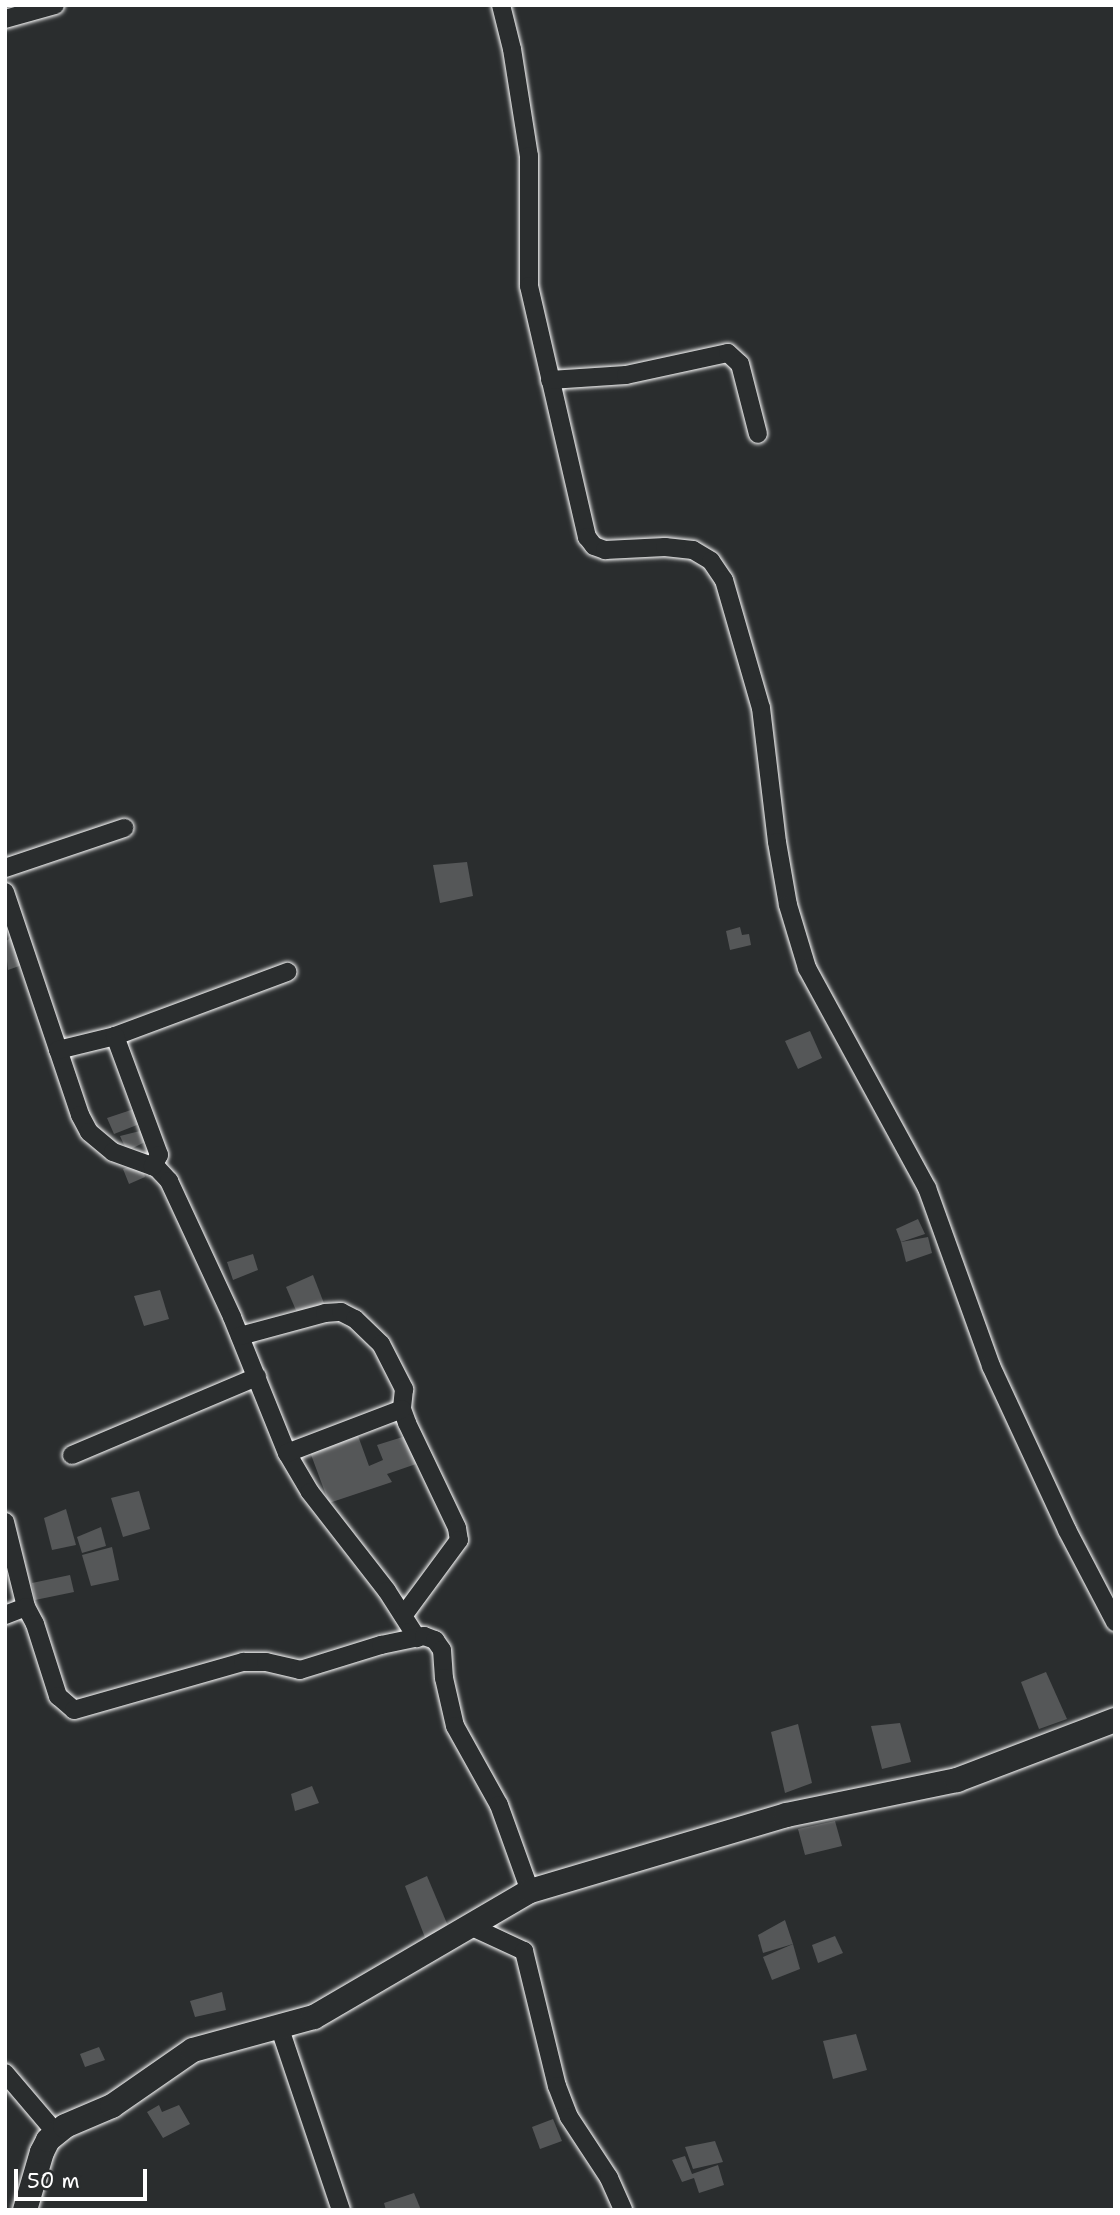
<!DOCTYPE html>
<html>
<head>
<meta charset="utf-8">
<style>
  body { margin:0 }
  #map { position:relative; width:1120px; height:2215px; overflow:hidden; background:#2a2d2e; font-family:"Shantell Sans",sans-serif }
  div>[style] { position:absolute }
  .building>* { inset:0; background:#555758 }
  .roads { filter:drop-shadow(0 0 2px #fff) drop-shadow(0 0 2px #fff) }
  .street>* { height:18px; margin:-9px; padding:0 9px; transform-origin:9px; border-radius:9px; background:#2a2d2e }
  .secondary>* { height:24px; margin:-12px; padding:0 12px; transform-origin:12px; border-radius:12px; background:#2a2d2e }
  span { translate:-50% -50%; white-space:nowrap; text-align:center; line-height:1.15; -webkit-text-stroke:7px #2a2d2e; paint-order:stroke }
  .frame { position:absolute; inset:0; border:7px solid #fff; pointer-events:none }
  .scale { position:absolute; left:14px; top:2169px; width:133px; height:32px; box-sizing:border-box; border:4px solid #fff; border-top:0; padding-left:9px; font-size:21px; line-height:24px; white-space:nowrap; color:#fff; -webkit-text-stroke:5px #2a2d2e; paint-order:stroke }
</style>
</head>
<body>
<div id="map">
  <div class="building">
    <i style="clip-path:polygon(467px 862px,473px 896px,440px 903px,433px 865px)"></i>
    <i style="clip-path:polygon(740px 927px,742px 935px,749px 934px,751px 945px,730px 950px,726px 931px)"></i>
    <i style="clip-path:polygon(14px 935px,25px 964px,8px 970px,5px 942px)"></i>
    <i style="clip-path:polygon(810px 1031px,822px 1058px,798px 1069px,785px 1041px)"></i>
    <i style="clip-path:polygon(137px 1108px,142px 1123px,114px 1134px,107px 1118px)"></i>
    <i style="clip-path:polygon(144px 1130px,147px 1141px,127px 1151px,120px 1136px)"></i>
    <i style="clip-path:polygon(141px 1163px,145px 1177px,129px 1184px,123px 1169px)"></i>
    <i style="clip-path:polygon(918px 1219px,925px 1234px,901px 1242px,896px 1229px)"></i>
    <i style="clip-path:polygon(928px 1237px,932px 1253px,906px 1262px,901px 1242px)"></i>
    <i style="clip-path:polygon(253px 1254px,258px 1270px,233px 1280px,227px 1262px)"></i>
    <i style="clip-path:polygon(313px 1275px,325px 1306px,298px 1315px,286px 1287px)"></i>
    <i style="clip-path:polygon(160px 1290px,169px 1319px,144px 1326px,134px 1296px)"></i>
    <i style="clip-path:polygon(357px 1433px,369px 1466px,383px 1460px,377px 1445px,409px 1435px,419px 1463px,387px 1474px,392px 1482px,329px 1503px,310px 1452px)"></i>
    <i style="clip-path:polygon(139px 1491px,150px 1529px,123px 1537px,111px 1498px)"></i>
    <i style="clip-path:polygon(66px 1509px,76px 1545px,52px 1550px,44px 1518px)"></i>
    <i style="clip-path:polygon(101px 1527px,106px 1546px,82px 1553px,77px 1537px)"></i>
    <i style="clip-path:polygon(112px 1547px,119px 1580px,91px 1586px,82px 1555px)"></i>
    <i style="clip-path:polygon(70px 1575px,74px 1592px,35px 1600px,32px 1583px)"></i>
    <i style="clip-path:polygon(1046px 1672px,1067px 1719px,1039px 1729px,1021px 1682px)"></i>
    <i style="clip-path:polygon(900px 1723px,911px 1762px,882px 1769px,871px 1726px)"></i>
    <i style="clip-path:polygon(798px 1724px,812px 1783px,785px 1793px,771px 1732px)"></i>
    <i style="clip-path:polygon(312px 1786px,319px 1803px,295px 1811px,291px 1794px)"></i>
    <i style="clip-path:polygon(835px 1821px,842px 1846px,805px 1855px,798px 1829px)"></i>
    <i style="clip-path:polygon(427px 1876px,451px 1933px,426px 1940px,405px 1886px)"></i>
    <i style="clip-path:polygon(785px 1920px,793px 1944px,763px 1953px,758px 1935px)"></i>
    <i style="clip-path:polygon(835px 1936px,843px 1953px,818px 1963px,812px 1945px)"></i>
    <i style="clip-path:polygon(793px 1944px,800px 1969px,772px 1980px,763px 1957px)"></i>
    <i style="clip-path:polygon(222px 1992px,226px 2010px,195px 2017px,190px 2001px)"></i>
    <i style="clip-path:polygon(856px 2034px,867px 2070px,833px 2079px,823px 2041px)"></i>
    <i style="clip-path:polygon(99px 2047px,105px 2060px,85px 2067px,80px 2054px)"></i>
    <i style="clip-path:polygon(159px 2105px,162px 2112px,179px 2105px,190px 2124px,163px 2138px,147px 2112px)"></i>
    <i style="clip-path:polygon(553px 2119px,562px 2141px,540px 2149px,532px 2127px)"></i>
    <i style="clip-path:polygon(715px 2141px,723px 2162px,693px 2169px,685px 2147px)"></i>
    <i style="clip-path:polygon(685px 2156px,692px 2174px,718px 2165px,724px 2185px,699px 2193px,694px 2178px,682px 2182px,672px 2160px)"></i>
    <i style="clip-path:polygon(414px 2193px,421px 2210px,386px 2210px,384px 2203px)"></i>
  </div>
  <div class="roads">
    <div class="street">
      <i style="left:501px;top:5px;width:45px;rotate:76deg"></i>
      <i style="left:512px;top:49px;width:108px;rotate:81deg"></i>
      <i style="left:529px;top:156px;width:130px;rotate:90deg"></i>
      <i style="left:529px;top:286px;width:258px;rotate:77deg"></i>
      <i style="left:587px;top:537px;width:11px;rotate:52deg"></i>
      <i style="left:594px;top:546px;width:12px;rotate:20deg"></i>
      <i style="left:605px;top:550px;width:60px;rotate:-2.9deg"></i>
      <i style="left:665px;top:547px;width:28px;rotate:6deg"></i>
      <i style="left:693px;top:550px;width:21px;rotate:31deg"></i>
      <i style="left:711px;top:561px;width:23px;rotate:56deg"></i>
      <i style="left:724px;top:580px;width:133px;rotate:73.9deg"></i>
      <i style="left:761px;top:708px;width:135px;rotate:83.2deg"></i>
      <i style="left:777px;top:842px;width:64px;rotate:80.1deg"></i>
      <i style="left:788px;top:905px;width:66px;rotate:73.2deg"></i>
      <i style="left:807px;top:968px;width:251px;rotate:61.4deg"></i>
      <i style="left:927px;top:1188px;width:189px;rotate:70.2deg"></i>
      <i style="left:991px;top:1366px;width:181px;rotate:65.1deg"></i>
      <i style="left:1067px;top:1530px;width:104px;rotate:62.4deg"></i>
      <i style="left:5px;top:19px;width:52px;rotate:-15.6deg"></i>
      <i style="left:550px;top:380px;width:76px;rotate:-3.8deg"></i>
      <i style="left:626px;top:375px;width:104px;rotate:-12.2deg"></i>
      <i style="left:728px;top:353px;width:16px;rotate:43deg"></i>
      <i style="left:740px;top:364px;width:72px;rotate:75.6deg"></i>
      <i style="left:5px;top:868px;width:126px;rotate:-18.6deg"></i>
      <i style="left:5px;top:892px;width:235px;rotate:71.4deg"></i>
      <i style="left:80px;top:1115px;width:19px;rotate:62deg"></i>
      <i style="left:89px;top:1132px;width:31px;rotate:40deg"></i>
      <i style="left:113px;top:1152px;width:47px;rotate:20deg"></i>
      <i style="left:157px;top:1168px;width:18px;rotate:47deg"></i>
      <i style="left:169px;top:1181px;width:150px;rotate:65.1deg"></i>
      <i style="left:232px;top:1317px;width:147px;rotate:68deg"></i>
      <i style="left:287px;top:1453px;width:45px;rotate:59.5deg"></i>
      <i style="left:310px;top:1492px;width:125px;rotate:52.1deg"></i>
      <i style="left:387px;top:1591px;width:56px;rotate:57.4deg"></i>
      <i style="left:115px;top:1036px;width:184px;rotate:-20.4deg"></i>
      <i style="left:58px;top:1050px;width:59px;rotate:-13.8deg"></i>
      <i style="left:115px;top:1036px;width:127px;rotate:69.7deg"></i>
      <i style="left:159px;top:1155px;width:13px;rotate:119deg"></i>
      <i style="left:240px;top:1336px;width:88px;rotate:-15.1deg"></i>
      <i style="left:325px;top:1313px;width:16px;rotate:-4deg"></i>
      <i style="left:341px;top:1312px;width:16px;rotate:27deg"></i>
      <i style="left:355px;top:1319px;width:36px;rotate:44deg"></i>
      <i style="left:381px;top:1344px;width:51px;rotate:62.9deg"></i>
      <i style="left:404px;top:1389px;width:20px;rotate:96deg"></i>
      <i style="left:402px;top:1409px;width:15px;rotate:70deg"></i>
      <i style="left:407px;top:1423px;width:116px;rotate:64.5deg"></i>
      <i style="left:457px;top:1528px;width:12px;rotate:81deg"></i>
      <i style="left:459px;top:1540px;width:94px;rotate:126.4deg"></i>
      <i style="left:287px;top:1453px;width:123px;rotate:-20.9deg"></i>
      <i style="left:72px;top:1455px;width:201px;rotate:-22.9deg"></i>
      <i style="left:5px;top:1522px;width:88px;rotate:76.1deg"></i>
      <i style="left:5px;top:1615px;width:22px;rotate:-21deg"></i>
      <i style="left:26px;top:1607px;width:19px;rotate:62deg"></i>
      <i style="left:35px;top:1624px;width:76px;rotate:72.3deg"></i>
      <i style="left:58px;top:1696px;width:21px;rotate:41deg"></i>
      <i style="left:74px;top:1710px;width:176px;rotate:-15.9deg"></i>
      <i style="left:243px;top:1662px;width:23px"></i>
      <i style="left:266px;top:1662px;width:35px;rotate:13deg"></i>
      <i style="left:300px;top:1670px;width:85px;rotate:-17.2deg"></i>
      <i style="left:381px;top:1645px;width:44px;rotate:-11.8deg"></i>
      <i style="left:424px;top:1636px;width:12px;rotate:20deg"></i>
      <i style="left:435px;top:1640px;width:12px;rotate:55deg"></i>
      <i style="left:442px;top:1650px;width:28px;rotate:86deg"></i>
      <i style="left:444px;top:1678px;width:49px;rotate:77.1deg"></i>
      <i style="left:455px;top:1726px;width:90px;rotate:60.9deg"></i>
      <i style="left:499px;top:1805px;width:91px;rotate:70.2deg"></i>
      <i style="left:468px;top:1925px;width:62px;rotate:24.9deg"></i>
      <i style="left:524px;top:1951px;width:139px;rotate:76.3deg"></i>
      <i style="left:557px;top:2086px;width:33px;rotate:69deg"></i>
      <i style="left:569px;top:2117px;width:73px;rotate:56.7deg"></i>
      <i style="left:609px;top:2178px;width:35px;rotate:66deg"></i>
      <i style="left:279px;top:2026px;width:194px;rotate:71.4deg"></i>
      <i style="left:5px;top:2073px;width:79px;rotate:49.6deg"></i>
    </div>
    <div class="secondary">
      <i style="left:25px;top:2210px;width:60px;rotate:-73.7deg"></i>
      <i style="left:42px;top:2152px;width:13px;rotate:-63deg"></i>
      <i style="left:48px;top:2140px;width:22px;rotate:-39deg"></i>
      <i style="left:65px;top:2126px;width:51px;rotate:-23.1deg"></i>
      <i style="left:112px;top:2106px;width:98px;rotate:-34.7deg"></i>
      <i style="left:193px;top:2050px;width:125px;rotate:-15.3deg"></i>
      <i style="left:314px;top:2017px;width:250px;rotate:-30.3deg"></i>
      <i style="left:530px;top:1891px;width:267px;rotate:-16.5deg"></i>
      <i style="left:786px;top:1815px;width:175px;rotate:-11.6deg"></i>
      <i style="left:957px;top:1780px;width:169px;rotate:-20.8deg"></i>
    </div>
  </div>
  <div class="frame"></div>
  <div class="scale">50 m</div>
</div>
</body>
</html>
